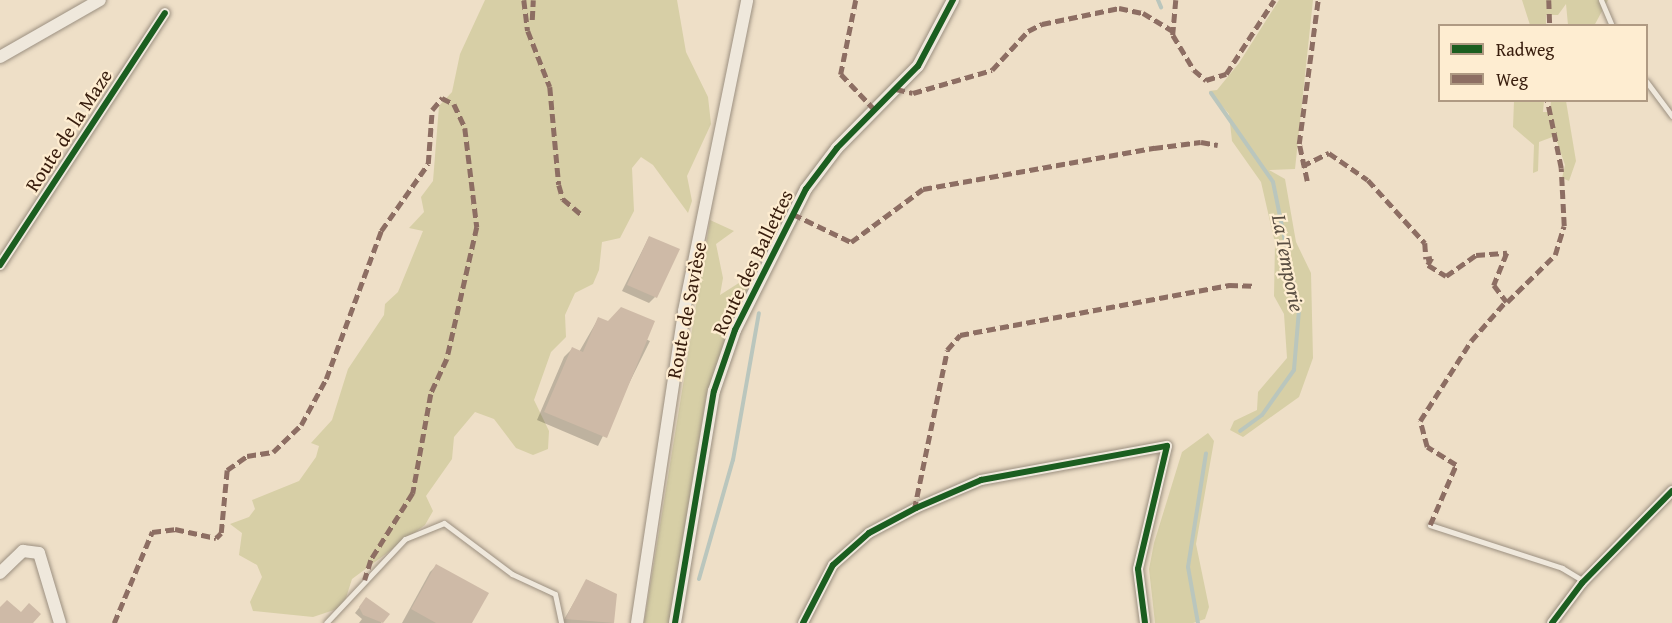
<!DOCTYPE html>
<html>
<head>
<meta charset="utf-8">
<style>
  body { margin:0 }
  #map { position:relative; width:1672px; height:623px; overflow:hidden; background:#eedfc7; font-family:"Gentium Book Plus",serif }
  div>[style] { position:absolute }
  .green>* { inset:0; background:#d7cfa6 }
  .shadow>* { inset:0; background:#0003 }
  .stream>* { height:4px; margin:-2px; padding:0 2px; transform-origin:2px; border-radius:2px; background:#bac6bd }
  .building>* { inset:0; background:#cebaa7 }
  .roads { filter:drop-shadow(0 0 2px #9c9081) drop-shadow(0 0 2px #9c9081) }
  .service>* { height:5px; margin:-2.5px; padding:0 2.5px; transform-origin:2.5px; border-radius:2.5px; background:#efe8dc }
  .minor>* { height:10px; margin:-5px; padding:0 5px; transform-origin:5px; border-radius:5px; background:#efe8dc }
  .tertiary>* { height:12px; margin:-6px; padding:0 6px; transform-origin:6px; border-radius:6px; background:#efe8dc }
  .quiet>* { height:4.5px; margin-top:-2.25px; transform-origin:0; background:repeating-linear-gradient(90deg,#8d6e63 0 9px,transparent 0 13.5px) }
  .cycleway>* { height:6px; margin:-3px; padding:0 3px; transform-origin:3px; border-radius:3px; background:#1b5e20 }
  span { translate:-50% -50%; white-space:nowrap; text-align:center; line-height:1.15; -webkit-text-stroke:4.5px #feedd1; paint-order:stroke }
  .street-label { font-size:20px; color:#381d0d }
  .water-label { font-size:21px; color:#584d41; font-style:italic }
  .legend { position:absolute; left:1438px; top:24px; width:210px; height:78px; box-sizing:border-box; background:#feedd1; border:2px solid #af9a83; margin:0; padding:8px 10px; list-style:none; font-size:18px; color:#381d0d }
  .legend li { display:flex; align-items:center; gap:12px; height:30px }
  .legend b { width:30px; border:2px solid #af9a83 }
</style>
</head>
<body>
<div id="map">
  <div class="green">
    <i style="clip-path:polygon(485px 0,677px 0,686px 52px,708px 97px,711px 124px,687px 176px,692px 201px,688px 213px,653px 165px,641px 157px,632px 168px,634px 211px,620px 238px,602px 242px,599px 270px,593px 284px,575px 293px,565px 315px,566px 337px,551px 352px,534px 400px,549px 431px,548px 449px,533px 455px,516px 448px,494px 419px,475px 412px,454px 437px,452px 459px,426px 496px,433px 511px,425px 525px,352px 579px,343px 607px,313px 617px,253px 611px,250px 602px,262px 577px,257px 565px,239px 555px,242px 533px,230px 524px,249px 517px,255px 509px,252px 500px,299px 481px,316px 457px,319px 446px,311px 443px,332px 420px,348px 369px,384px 315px,385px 304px,398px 292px,423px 231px,409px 228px,424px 212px,421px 197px,433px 181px,439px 106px,452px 92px,460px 54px)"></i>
    <i style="clip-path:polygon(1279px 0,1313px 0,1295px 169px,1269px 170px,1285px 179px,1296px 242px,1311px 273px,1313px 358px,1299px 397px,1243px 437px,1230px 430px,1234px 421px,1257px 410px,1258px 392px,1287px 358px,1284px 314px,1274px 296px,1275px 243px,1261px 182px,1232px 141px,1229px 114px,1209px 91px,1217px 90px,1239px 63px)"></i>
    <i style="clip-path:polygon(1522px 0,1608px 0,1594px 26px,1568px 25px,1566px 4px,1558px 15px,1546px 15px,1546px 24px,1557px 25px,1530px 25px)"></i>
    <i style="clip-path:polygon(1514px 101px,1544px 101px,1543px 112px,1550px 112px,1551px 101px,1566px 101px,1576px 161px,1569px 181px,1562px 178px,1565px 165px,1555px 136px,1539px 142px,1538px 171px,1533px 173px,1534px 145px,1513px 127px)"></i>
    <i style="clip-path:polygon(710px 220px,734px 231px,716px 244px,723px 278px,720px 295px,753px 274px,706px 397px,669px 623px,644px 623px)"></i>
    <i style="clip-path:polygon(1208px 433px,1214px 441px,1196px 544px,1209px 607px,1205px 619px,1193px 623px,1155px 623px,1149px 569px,1154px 543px,1182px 452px)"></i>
  </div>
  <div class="shadow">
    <i style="clip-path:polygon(649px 237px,655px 297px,649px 303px,622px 291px)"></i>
    <i style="clip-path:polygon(598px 319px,650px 341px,598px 446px,537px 420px,564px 357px,572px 349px,579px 352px)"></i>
    <i style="clip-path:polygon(436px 566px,470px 623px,402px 623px,430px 572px)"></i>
    <i style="clip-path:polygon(587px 580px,615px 594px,613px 623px,562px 623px)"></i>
    <i style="clip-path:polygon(362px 604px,388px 615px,381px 623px,359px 623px,362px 619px,355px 613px)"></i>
  </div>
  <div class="stream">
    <i style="left:1158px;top:0;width:8px;rotate:67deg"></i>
    <i style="left:1211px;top:93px;width:108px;rotate:55.1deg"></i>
    <i style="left:1273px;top:182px;width:131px;rotate:78.5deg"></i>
    <i style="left:1299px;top:310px;width:60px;rotate:94.8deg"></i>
    <i style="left:1294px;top:370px;width:55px;rotate:125.4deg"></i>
    <i style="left:1262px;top:415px;width:27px;rotate:144deg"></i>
    <i style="left:699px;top:579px;width:124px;rotate:-74.1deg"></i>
    <i style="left:733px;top:460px;width:149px;rotate:-80deg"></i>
    <i style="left:1198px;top:623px;width:57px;rotate:-100.1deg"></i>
    <i style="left:1188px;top:567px;width:115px;rotate:-81deg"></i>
  </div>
  <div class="building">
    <i style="clip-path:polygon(649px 236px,680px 249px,657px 298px,627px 285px)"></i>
    <i style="clip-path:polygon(621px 307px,655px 321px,607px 438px,544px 412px,572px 347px,583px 352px,598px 317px,608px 321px)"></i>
    <i style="clip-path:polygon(436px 564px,489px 593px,472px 623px,436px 623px,411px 609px)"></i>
    <i style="clip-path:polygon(586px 579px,617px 594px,614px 623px,565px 619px)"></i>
    <i style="clip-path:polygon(366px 597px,390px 614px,383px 623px,363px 615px,359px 607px)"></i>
    <i style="clip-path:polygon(7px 600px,21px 612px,29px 603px,41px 614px,33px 623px,0 623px,0 607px)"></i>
  </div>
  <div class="roads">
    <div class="service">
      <i style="left:1601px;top:0;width:28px;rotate:67deg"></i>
      <i style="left:1646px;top:81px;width:44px;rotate:53.4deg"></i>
      <i style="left:1430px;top:525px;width:139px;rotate:18deg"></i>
      <i style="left:1562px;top:568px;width:26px;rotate:31deg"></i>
      <i style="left:326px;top:623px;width:115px;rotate:-46.8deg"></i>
      <i style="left:405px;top:539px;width:42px;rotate:-22.3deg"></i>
      <i style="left:444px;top:523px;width:85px;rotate:36.9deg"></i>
      <i style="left:512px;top:574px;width:47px;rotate:24.9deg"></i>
      <i style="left:555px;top:594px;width:30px;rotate:78deg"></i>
    </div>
    <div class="minor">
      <i style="left:0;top:265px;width:301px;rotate:-56.8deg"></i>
      <i style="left:803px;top:623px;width:65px;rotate:-62.7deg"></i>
      <i style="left:833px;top:565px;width:48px;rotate:-41.6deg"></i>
      <i style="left:869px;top:533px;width:53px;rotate:-28deg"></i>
      <i style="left:916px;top:508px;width:71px;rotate:-23.3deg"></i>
      <i style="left:981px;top:480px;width:189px;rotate:-10.4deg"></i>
      <i style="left:1167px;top:446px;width:126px;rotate:103.3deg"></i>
      <i style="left:1138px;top:569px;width:54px;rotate:82.6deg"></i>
      <i style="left:1552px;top:623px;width:50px;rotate:-53.1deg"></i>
      <i style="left:1582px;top:583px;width:129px;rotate:-45.6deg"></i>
    </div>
    <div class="tertiary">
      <i style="left:0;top:57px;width:115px;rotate:-29.7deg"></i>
      <i style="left:0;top:573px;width:32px;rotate:-44deg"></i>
      <i style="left:23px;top:551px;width:16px;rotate:7deg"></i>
      <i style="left:39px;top:553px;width:73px;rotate:73.3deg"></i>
      <i style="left:637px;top:623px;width:316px;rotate:-81.4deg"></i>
      <i style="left:684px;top:311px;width:317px;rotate:-78.5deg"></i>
      <i style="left:675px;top:623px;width:235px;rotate:-80.5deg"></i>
      <i style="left:714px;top:391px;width:65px;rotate:-71deg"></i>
      <i style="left:735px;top:330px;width:158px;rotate:-63.3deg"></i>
      <i style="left:806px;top:189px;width:51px;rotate:-52.9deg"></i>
      <i style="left:837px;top:148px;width:115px;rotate:-45.4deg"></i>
      <i style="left:918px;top:66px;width:75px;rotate:-62.1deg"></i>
    </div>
  </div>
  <div class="quiet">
    <i style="left:524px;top:0;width:31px;rotate:83deg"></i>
    <i style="left:528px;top:31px;width:60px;rotate:68.6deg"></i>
    <i style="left:550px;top:87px;width:98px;rotate:84.8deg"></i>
    <i style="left:559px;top:185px;width:15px;rotate:74deg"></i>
    <i style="left:563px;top:199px;width:23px;rotate:40deg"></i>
    <i style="left:856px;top:0;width:76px;rotate:101.5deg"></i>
    <i style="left:841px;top:74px;width:50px;rotate:46.6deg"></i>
    <i style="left:1176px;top:0;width:35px;rotate:95deg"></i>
    <i style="left:1173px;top:35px;width:41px;rotate:59deg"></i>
    <i style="left:1194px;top:70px;width:16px;rotate:40deg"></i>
    <i style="left:1206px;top:80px;width:21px;rotate:-17deg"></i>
    <i style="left:1226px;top:74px;width:88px;rotate:-57deg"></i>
    <i style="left:1549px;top:0;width:26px;rotate:88deg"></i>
    <i style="left:532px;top:20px;width:20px;rotate:-87deg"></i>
    <i style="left:896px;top:89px;width:17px;rotate:13deg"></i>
    <i style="left:913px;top:93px;width:82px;rotate:-16.2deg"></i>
    <i style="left:992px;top:70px;width:53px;rotate:-47.3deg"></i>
    <i style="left:1028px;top:31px;width:16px;rotate:-27deg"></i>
    <i style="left:1042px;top:24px;width:79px;rotate:-11.7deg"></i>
    <i style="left:1119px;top:8px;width:25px;rotate:12deg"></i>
    <i style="left:1143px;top:13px;width:35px;rotate:31deg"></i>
    <i style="left:1302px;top:166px;width:30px;rotate:-26deg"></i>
    <i style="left:1329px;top:153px;width:47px;rotate:34.7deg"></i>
    <i style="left:1368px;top:180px;width:85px;rotate:47.9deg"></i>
    <i style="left:1425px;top:243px;width:16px;rotate:86deg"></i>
    <i style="left:1426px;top:259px;width:6px;rotate:-9deg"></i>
    <i style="left:1432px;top:258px;width:8px;rotate:120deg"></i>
    <i style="left:1428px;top:265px;width:21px;rotate:31deg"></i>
    <i style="left:1446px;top:276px;width:37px;rotate:-35deg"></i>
    <i style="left:1476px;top:255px;width:31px;rotate:-4deg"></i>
    <i style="left:1507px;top:253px;width:35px;rotate:112deg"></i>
    <i style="left:1494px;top:285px;width:21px;rotate:53deg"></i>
    <i style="left:1507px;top:302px;width:67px;rotate:-44.4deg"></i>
    <i style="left:1555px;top:255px;width:30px;rotate:-73deg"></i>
    <i style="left:1564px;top:226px;width:58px;rotate:-93deg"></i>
    <i style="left:1561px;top:168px;width:69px;rotate:-101.6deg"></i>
    <i style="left:1307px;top:181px;width:38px;rotate:-102deg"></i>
    <i style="left:1299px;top:144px;width:145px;rotate:-82.5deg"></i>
    <i style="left:793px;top:214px;width:64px;rotate:25.8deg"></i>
    <i style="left:851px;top:242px;width:89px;rotate:-36.4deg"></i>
    <i style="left:923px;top:189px;width:235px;rotate:-10.1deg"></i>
    <i style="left:1154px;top:148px;width:47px;rotate:-7.3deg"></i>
    <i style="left:1201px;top:142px;width:17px;rotate:10deg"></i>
    <i style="left:914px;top:510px;width:163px;rotate:-78.3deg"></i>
    <i style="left:947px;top:350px;width:20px;rotate:-49deg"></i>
    <i style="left:960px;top:335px;width:274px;rotate:-10.5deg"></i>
    <i style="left:1229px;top:285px;width:24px;rotate:2deg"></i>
    <i style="left:1430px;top:525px;width:65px;rotate:-66.6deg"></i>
    <i style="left:1456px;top:465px;width:34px;rotate:-148deg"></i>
    <i style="left:1427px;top:447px;width:27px;rotate:-105deg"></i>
    <i style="left:1420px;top:421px;width:95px;rotate:-57.5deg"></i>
    <i style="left:1471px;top:341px;width:53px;rotate:-48.8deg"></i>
    <i style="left:114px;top:623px;width:99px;rotate:-67.3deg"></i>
    <i style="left:152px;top:532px;width:23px;rotate:-7deg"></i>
    <i style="left:175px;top:529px;width:42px;rotate:12.4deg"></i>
    <i style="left:216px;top:538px;width:7px;rotate:-45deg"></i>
    <i style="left:221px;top:533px;width:63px;rotate:-84.6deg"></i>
    <i style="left:227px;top:470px;width:24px;rotate:-35deg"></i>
    <i style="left:247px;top:456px;width:26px;rotate:-9deg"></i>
    <i style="left:273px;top:452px;width:39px;rotate:-44deg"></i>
    <i style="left:301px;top:425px;width:52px;rotate:-61.5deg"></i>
    <i style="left:326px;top:379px;width:158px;rotate:-69.6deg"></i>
    <i style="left:381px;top:231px;width:82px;rotate:-55deg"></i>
    <i style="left:428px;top:164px;width:54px;rotate:-85.8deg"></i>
    <i style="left:432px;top:110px;width:16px;rotate:-50deg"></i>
    <i style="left:442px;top:98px;width:13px;rotate:27deg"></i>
    <i style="left:454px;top:104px;width:26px;rotate:65deg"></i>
    <i style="left:465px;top:128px;width:100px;rotate:83.1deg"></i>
    <i style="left:477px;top:227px;width:135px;rotate:102.8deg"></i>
    <i style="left:447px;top:359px;width:38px;rotate:115deg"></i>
    <i style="left:431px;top:394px;width:101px;rotate:100.3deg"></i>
    <i style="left:413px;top:493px;width:79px;rotate:122.1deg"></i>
    <i style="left:371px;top:560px;width:21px;rotate:107deg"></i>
  </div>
  <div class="cycleway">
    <i style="left:0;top:265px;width:301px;rotate:-56.8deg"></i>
    <i style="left:675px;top:623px;width:235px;rotate:-80.5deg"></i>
    <i style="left:714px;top:391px;width:65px;rotate:-71deg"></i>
    <i style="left:735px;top:330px;width:158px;rotate:-63.3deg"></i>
    <i style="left:806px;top:189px;width:51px;rotate:-52.9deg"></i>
    <i style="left:837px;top:148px;width:115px;rotate:-45.4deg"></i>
    <i style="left:918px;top:66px;width:75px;rotate:-62.1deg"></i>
    <i style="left:803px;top:623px;width:65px;rotate:-62.7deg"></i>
    <i style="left:833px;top:565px;width:48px;rotate:-41.6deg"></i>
    <i style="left:869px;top:533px;width:53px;rotate:-28deg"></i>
    <i style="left:916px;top:508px;width:71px;rotate:-23.3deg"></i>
    <i style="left:981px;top:480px;width:189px;rotate:-10.4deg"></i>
    <i style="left:1167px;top:446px;width:126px;rotate:103.3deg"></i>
    <i style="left:1138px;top:569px;width:54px;rotate:82.6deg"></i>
    <i style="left:1552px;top:623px;width:50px;rotate:-53.1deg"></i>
    <i style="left:1582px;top:583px;width:129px;rotate:-45.6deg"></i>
  </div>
  <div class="street-label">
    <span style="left:68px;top:130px;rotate:-57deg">Route de la Maze</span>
    <span style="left:752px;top:262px;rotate:-64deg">Route des Ballettes</span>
    <span style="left:686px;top:310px;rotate:-79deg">Route de Savièse</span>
  </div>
  <div class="water-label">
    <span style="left:1288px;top:263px;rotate:79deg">La Temporie</span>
  </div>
  <ul class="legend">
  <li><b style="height:8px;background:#1b5e20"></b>Radweg</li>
  <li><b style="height:8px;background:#8d6e63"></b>Weg</li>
  </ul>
</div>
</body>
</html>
